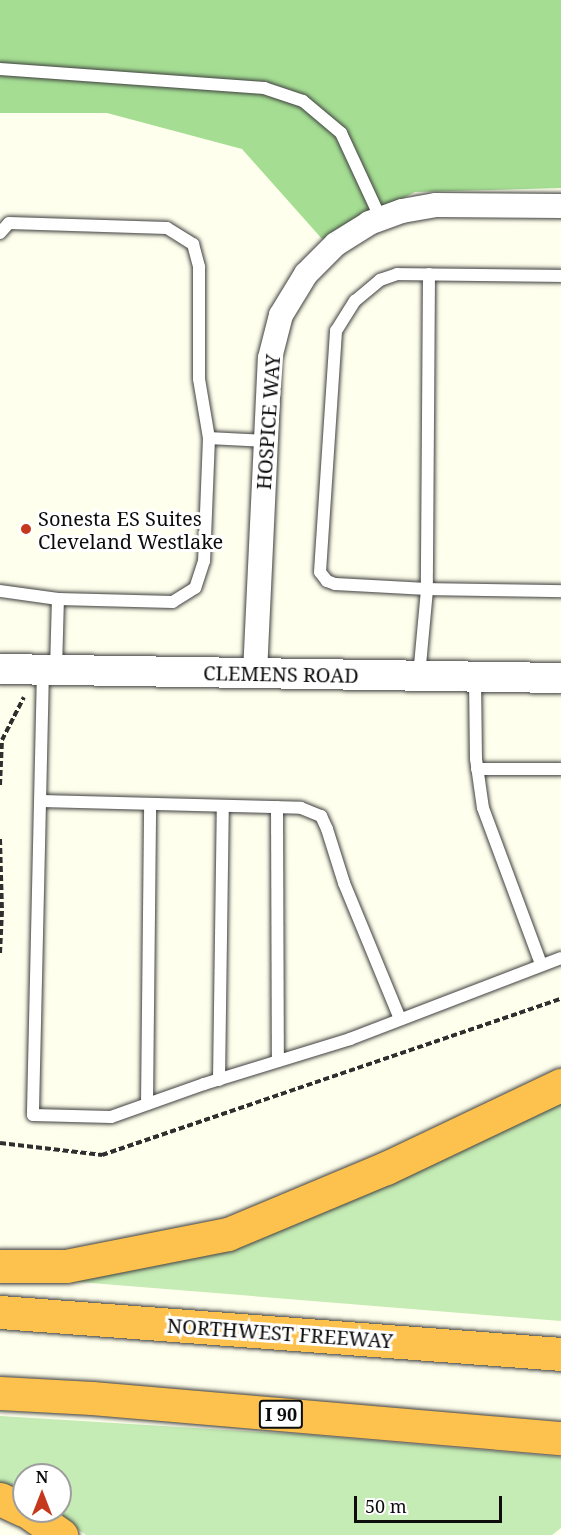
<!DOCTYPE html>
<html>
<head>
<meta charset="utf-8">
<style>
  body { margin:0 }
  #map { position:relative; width:561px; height:1535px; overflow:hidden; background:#ffffed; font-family:"Noto Serif",serif }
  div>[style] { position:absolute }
  .green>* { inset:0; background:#c5ecb4 }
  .forest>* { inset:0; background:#a5de93 }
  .path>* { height:4px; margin-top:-2px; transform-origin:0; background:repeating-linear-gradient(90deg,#2f2f2f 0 6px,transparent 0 9px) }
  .roads { filter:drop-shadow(0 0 2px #404040) drop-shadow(0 0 2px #404040) }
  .service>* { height:12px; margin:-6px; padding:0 6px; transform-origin:6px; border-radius:6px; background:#fff }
  .minor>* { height:24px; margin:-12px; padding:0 12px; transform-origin:12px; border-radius:12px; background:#fff }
  .tertiary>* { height:30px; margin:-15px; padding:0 15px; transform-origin:15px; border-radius:15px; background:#fff }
  .motorway>* { height:33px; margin:-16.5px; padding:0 16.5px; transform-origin:16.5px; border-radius:16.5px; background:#fdc24d }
  .dots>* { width:16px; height:16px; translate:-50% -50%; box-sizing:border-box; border:3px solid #fff; border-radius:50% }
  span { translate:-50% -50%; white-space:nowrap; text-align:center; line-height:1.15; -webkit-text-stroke:6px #fff; paint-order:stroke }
  .shield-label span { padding:2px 4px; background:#fff; border:2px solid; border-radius:4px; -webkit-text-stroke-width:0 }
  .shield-label { font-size:18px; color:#0d0d0d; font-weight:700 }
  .street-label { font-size:20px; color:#0d0d0d }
  .poi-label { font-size:20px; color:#0d0d0d }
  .left { translate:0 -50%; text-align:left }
  .north { position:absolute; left:12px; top:1463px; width:60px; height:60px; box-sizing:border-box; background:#fff; border:2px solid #9e9e9e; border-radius:50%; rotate:0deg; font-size:16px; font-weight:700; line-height:24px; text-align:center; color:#0d0d0d }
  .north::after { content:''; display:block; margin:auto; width:21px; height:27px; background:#c6381d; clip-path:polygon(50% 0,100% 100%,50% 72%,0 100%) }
  .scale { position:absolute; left:354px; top:1496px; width:148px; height:27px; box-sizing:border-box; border:3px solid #0d0d0d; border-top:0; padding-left:8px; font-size:18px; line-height:21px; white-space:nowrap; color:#0d0d0d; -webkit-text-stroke:4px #fff; paint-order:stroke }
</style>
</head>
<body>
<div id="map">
  <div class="green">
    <i style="clip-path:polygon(561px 1094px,561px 1321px,66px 1281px)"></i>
    <i style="clip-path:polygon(0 1416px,311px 1435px,561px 1457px,561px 1528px,552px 1535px,86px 1535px,50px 1511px,60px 1511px,60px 1475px,24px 1475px,24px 1495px,0 1483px)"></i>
  </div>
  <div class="forest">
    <i style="clip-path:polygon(0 0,561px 0,561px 188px,415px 192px,323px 240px,242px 149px,107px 113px,0 113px)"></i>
  </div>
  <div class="path">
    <i style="left:0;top:785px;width:45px;rotate:-87.5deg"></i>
    <i style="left:2px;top:740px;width:48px;rotate:-62.9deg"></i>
    <i style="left:0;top:839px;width:72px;rotate:88.4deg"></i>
    <i style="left:2px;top:911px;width:42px;rotate:92.7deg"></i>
    <i style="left:0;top:1143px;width:103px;rotate:6.7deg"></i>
    <i style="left:102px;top:1155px;width:485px;rotate:-18.8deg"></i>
  </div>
  <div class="roads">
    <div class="service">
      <i style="left:0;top:69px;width:265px;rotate:4.1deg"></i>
      <i style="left:264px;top:88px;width:41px;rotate:18.4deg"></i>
      <i style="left:303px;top:101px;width:50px;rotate:40.1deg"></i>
      <i style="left:341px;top:133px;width:95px;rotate:65.1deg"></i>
      <i style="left:0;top:233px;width:13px;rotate:-48deg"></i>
      <i style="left:9px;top:223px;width:158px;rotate:1.8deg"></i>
      <i style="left:167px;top:228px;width:31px;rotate:32deg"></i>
      <i style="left:193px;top:244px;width:24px;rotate:75deg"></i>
      <i style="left:199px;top:267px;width:112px;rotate:90deg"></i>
      <i style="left:199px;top:379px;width:60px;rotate:80.4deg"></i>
      <i style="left:209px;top:438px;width:123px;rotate:92.3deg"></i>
      <i style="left:204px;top:561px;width:28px;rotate:108deg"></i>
      <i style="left:195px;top:588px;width:26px;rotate:148deg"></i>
      <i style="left:173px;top:602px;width:115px;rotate:-178.5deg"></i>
      <i style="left:58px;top:599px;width:59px;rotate:-172.1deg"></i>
      <i style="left:429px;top:274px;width:315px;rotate:90.4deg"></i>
      <i style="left:427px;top:589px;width:134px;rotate:0.9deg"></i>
      <i style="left:209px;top:438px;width:57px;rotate:3deg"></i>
      <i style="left:56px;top:669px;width:70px;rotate:-88.4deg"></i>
      <i style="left:43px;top:670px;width:445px;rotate:91.3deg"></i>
      <i style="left:33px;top:1115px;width:78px;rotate:1.5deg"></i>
      <i style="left:111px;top:1117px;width:99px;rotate:-19.5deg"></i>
      <i style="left:204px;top:1084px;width:153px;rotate:-17.1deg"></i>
      <i style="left:350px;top:1039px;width:226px;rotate:-21deg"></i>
      <i style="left:419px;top:676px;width:87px;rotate:-84.7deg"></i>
      <i style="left:427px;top:589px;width:92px;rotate:-176.9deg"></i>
      <i style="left:335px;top:584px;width:9px;rotate:-159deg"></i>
      <i style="left:327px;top:581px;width:11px;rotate:-128deg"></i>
      <i style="left:320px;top:572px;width:242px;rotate:-86.2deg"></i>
      <i style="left:336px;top:331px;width:36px;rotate:-58deg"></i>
      <i style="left:355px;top:301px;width:33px;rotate:-40deg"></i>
      <i style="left:380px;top:280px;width:18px;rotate:-19deg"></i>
      <i style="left:397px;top:274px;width:164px;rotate:0.7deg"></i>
      <i style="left:475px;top:678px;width:81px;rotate:89.3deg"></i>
      <i style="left:476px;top:759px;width:49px;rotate:81.9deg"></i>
      <i style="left:483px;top:808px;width:166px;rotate:69.6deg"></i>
      <i style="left:477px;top:769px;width:84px"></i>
      <i style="left:41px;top:801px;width:260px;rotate:1.5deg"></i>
      <i style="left:301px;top:808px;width:22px;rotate:22deg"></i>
      <i style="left:321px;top:816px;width:14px;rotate:65deg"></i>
      <i style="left:327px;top:829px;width:57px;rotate:72.5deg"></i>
      <i style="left:344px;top:883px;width:147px;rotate:67.6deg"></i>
      <i style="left:277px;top:807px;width:254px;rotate:89.8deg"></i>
      <i style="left:219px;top:1080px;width:274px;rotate:-89.2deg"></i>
      <i style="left:147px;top:1104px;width:300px;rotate:-89.4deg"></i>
    </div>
    <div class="minor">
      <i style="left:255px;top:673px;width:315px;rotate:-87.3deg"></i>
      <i style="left:270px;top:358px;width:44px;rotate:-75.7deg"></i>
      <i style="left:281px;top:315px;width:48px;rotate:-58.6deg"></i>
      <i style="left:306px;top:274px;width:42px;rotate:-45deg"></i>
      <i style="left:336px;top:244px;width:39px;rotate:-32deg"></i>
      <i style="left:369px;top:223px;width:35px;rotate:-20deg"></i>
      <i style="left:402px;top:211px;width:35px;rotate:-10deg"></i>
      <i style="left:436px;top:205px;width:125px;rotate:0.5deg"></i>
    </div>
    <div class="tertiary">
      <i style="left:0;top:669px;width:561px;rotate:0.92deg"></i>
    </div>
    <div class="motorway">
      <i style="left:0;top:1266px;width:66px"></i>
      <i style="left:66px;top:1266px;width:165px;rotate:-11.2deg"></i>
      <i style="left:228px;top:1234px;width:171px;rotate:-22.7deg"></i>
      <i style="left:386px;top:1168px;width:194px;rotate:-25.4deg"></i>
      <i style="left:0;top:1312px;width:563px;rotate:4.28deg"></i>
      <i style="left:0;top:1393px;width:92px;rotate:3.1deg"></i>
      <i style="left:92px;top:1398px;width:471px;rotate:4.9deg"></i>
      <i style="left:0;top:1499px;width:26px;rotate:25deg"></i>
      <i style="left:27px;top:1511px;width:42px;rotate:35.2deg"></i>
    </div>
  </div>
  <div class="dots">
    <i style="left:26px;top:529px;background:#c6381d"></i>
  </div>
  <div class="shield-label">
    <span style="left:281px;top:1414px">I 90</span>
  </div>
  <div class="street-label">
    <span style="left:268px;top:422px;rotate:-86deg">HOSPICE WAY</span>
    <span style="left:281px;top:674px;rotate:1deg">CLEMENS ROAD</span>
    <span style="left:280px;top:1333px;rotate:4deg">NORTHWEST FREEWAY</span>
  </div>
  <div class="poi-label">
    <span class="left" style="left:38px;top:530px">Sonesta ES Suites<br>Cleveland Westlake</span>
  </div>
  <div class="north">N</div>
  <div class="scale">50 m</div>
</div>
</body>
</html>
